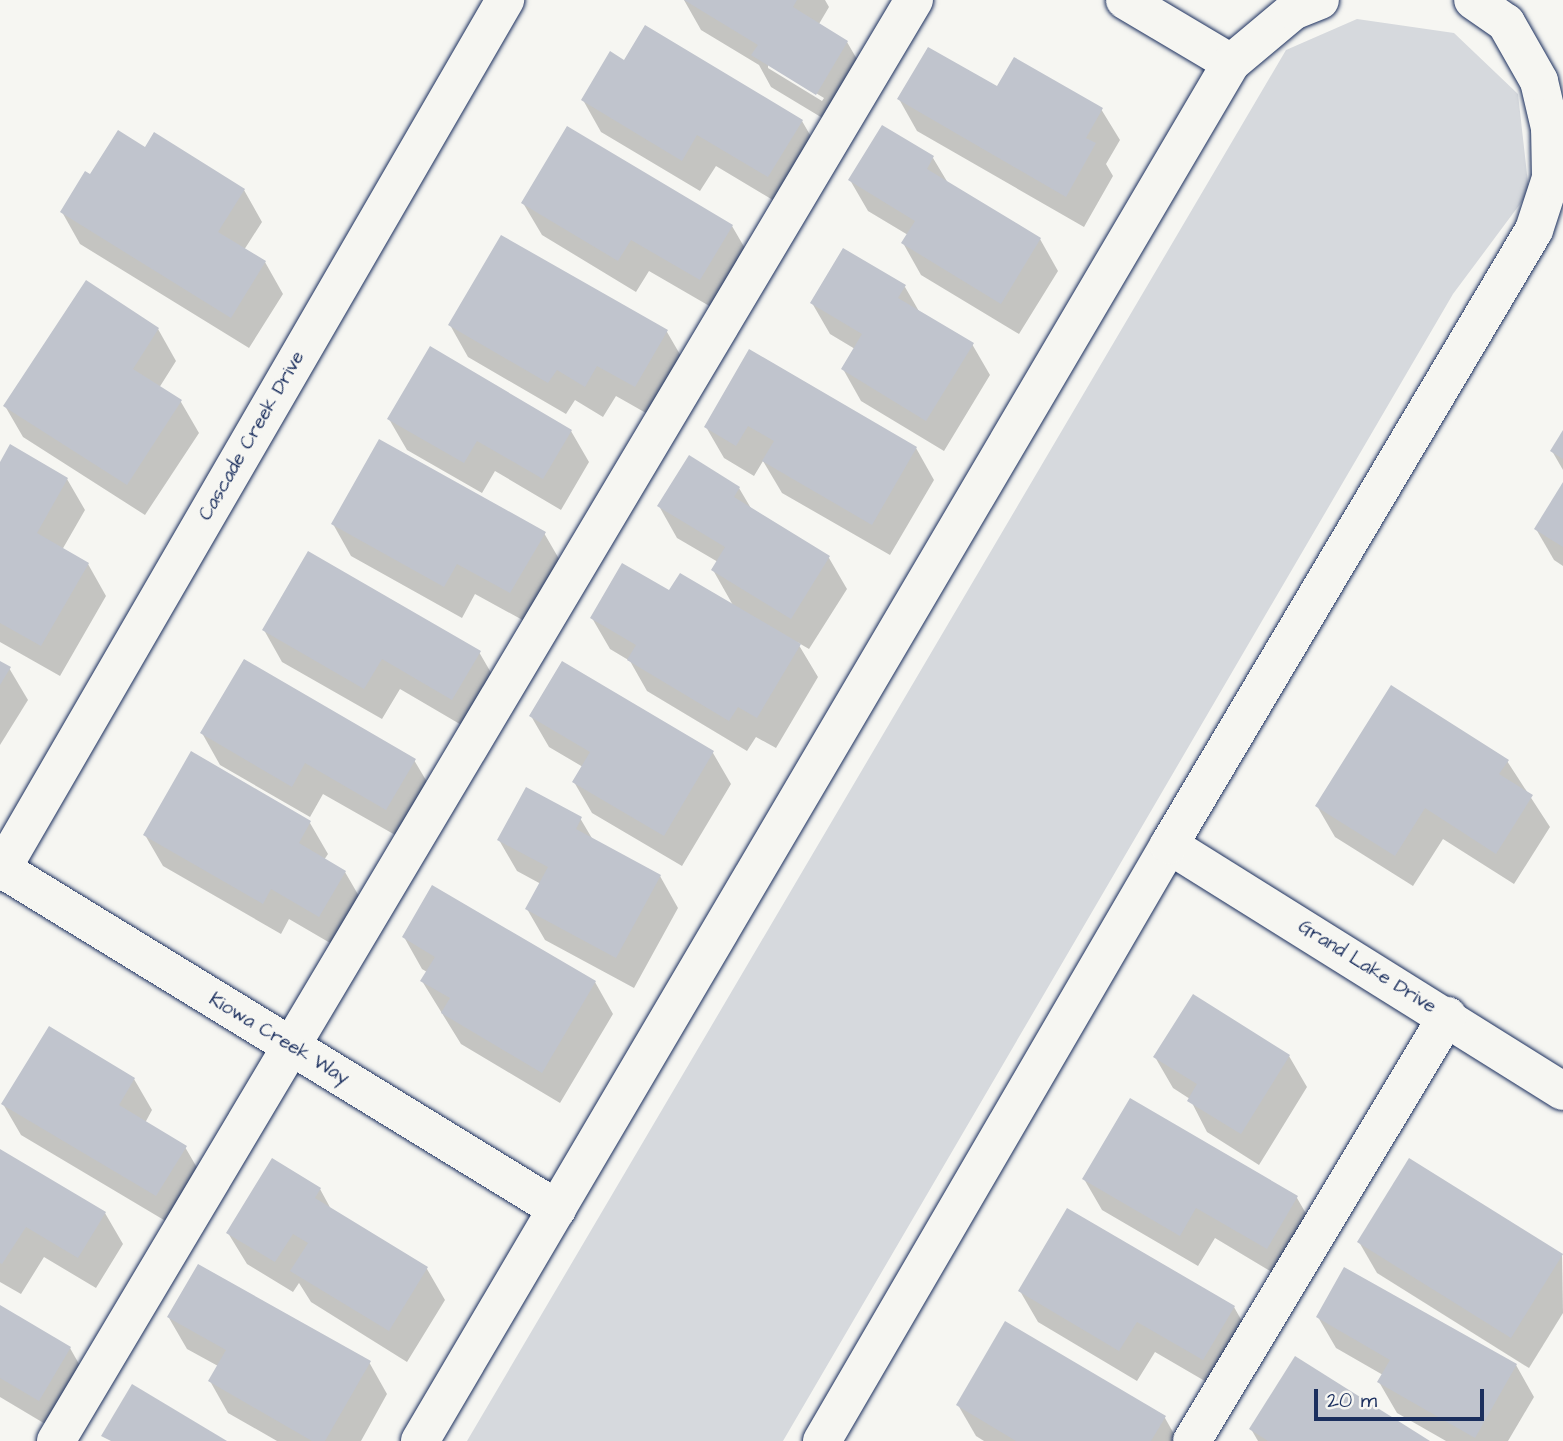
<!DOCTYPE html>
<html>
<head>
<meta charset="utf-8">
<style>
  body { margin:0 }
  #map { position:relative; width:1563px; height:1441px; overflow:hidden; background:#f6f6f2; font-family:"Architects Daughter",sans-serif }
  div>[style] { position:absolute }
  .green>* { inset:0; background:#d6d9dd }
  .shadow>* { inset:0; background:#0003 }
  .building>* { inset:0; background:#c0c4cd }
  .roads { filter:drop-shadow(0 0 2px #1b2f5e) drop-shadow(0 0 2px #1b2f5e) }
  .minor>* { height:38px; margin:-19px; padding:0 19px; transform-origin:19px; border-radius:19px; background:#f6f6f2 }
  span { translate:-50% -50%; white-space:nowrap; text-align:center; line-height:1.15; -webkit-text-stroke:5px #f6f6f2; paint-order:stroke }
  .street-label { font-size:19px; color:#1b2f5e }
  .scale { position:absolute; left:1314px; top:1389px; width:170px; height:32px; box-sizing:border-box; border:4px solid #1b2f5e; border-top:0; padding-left:9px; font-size:21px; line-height:24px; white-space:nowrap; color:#1b2f5e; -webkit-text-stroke:5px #f6f6f2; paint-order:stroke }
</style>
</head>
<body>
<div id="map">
  <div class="green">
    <i style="clip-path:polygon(1357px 19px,1454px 33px,1518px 94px,1529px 192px,1453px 294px,783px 1441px,467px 1441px,1286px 50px)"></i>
  </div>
  <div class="shadow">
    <i style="clip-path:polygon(evenodd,684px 0,825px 0,829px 7px,819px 24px,847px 42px,865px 73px,834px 125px,771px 87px,759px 65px,701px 30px,684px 0,768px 64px,824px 98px,822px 101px,768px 68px,768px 64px)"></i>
    <i style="clip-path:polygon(625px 62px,802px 121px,820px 152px,786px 208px,716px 166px,700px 191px,601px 132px,583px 100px)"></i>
    <i style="clip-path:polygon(998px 89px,1101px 109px,1120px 140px,1106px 164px,1113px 176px,1084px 227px,917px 131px,899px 99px)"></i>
    <i style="clip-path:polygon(146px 149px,244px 190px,262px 222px,244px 250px,265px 262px,283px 294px,249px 348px,80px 244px,62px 212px,91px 176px)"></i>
    <i style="clip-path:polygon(933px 158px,948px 183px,1040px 239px,1058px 271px,1019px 334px,921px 275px,903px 243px,908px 235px,868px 211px,850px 180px)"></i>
    <i style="clip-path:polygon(523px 203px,732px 226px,750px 257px,718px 311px,649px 271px,636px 292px,542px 235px)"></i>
    <i style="clip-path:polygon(905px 287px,920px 313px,972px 344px,990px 375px,944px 451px,861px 401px,843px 369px,855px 349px,830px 334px,812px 303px)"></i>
    <i style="clip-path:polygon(450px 325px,667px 332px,685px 363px,653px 417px,616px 396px,603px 417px,575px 400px,566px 414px,468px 357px)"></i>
    <i style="clip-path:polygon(158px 329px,176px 361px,159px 388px,181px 402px,199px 433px,145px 515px,23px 437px,5px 406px)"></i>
    <i style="clip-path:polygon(749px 351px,916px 448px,934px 480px,890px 555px,782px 493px,763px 461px,754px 476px,724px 458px,706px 427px)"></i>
    <i style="clip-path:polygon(389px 419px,571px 431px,589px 462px,561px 510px,495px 471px,482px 493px,407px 450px)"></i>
    <i style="clip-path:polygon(1563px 433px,1563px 470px,1552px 451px)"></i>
    <i style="clip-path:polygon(0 465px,67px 479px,85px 510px,62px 550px,88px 564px,106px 596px,60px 676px,0 642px)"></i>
    <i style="clip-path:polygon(1563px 485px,1563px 566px,1554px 560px,1536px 529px)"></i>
    <i style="clip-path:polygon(739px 488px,752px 510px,829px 558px,847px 589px,809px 649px,797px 642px,818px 677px,776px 748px,756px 737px,747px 751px,647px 691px,630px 661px,610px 649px,592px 618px,669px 593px,734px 607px,713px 570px,718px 562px,677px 538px,659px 506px)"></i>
    <i style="clip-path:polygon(333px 524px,544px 533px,562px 564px,528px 623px,475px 594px,462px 618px,351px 556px)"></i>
    <i style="clip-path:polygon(264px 630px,479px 652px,497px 683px,470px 730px,400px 689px,382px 719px,282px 662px)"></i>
    <i style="clip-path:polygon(0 663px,9px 668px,28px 700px,0 745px)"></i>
    <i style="clip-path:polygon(531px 716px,713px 753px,731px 784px,682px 866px,592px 813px,574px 782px,583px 767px,549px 747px)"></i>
    <i style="clip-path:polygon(202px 733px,414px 760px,433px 792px,404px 840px,323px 794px,310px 817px,220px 765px)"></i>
    <i style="clip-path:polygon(1507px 761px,1550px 827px,1514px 884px,1443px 839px,1413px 886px,1335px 837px,1317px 806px)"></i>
    <i style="clip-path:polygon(580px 818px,593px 840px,660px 876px,678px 908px,634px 988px,545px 940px,527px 909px,541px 884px,517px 871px,499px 840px)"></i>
    <i style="clip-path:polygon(310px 823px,328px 854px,324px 860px,345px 872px,363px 903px,337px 947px,289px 919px,281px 934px,163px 866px,145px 835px)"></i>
    <i style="clip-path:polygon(404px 937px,595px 982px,613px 1014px,560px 1103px,461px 1044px,422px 981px,427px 972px,422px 969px)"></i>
    <i style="clip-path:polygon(1289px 1056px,1307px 1087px,1259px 1165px,1207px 1132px,1190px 1099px,1173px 1088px,1155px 1057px)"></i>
    <i style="clip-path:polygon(134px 1079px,152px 1110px,145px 1123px,185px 1147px,203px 1178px,174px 1226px,21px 1135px,3px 1104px)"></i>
    <i style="clip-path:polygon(0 1151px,105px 1213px,123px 1244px,96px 1288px,44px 1257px,21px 1294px,0 1282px)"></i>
    <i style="clip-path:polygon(1084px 1179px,1297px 1198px,1315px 1229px,1285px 1280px,1215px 1238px,1198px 1266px,1102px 1210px)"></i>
    <i style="clip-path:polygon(320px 1189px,332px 1211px,427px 1269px,445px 1300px,407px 1362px,311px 1302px,299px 1283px,293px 1292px,247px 1264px,228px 1233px)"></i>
    <i style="clip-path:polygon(1359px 1242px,1562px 1256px,1563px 1313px,1529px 1368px,1377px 1273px)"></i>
    <i style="clip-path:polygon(1020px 1291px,1234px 1307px,1252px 1339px,1222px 1391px,1155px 1352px,1137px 1381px,1038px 1322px)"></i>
    <i style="clip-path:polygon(0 1307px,70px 1348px,88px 1380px,57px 1431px,0 1397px)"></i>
    <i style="clip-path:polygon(1318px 1317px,1516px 1365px,1534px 1397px,1508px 1441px,1446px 1441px,1397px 1413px,1379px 1382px,1383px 1375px,1336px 1348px)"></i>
    <i style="clip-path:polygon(169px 1318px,369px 1362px,387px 1394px,361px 1441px,277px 1441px,228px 1413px,210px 1381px,218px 1366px,187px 1349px)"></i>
    <i style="clip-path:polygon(958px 1405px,1165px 1418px,1178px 1441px,984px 1441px,976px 1436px)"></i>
    <i style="clip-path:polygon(1251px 1429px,1427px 1441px,1258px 1441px)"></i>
  </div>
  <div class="building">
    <i style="clip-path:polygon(684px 0,797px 0,793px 7px,848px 41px,816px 95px,751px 55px,758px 45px)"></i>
    <i style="clip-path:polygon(645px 25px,803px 120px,768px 177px,697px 135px,682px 161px,581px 100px,610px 51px,624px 60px)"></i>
    <i style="clip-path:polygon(928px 47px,997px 86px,1014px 57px,1103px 108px,1086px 138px,1096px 143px,1066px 197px,897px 99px)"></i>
    <i style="clip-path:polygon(882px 125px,934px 156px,927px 169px,1041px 238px,1001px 304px,901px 243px,915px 221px,848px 180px)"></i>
    <i style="clip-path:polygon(567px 126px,733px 225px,700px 280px,631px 240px,618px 261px,521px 203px)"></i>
    <i style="clip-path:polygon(118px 130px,145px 147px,154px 132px,245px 189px,218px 232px,266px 261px,231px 318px,60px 212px,85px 171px,90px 174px)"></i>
    <i style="clip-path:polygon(501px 235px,668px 330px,635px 387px,597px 366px,585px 387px,557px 370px,548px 383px,448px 325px)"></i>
    <i style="clip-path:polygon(843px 248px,906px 285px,898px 298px,974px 343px,926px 421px,841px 369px,862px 334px,810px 303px)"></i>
    <i style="clip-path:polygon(86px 280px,159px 328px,133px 369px,182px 400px,127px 485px,3px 406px)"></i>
    <i style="clip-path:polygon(430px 346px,572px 430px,543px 479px,477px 441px,464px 463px,387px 419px)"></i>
    <i style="clip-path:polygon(749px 349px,917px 447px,872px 525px,762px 461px,774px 441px,748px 426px,736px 446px,704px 427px)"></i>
    <i style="clip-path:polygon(1563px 430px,1563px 459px,1550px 451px)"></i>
    <i style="clip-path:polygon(379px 439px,546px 532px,510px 593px,457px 564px,444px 587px,331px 524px)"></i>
    <i style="clip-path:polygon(10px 444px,68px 478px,37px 533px,89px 563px,41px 646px,0 623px,0 462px)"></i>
    <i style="clip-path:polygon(689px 455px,740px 487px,734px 497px,830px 556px,791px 619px,711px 570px,725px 547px,657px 506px)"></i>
    <i style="clip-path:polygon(1563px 482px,1563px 547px,1534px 529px)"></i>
    <i style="clip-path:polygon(308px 551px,481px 651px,452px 700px,382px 659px,364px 689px,262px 630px)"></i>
    <i style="clip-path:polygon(622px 563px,669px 590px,680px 573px,801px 644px,757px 718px,738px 707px,729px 721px,627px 660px,636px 645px,590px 618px)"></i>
    <i style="clip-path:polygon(244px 659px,416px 759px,386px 810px,305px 763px,292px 787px,200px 733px)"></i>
    <i style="clip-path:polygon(0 661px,11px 667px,0 685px)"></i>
    <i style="clip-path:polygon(562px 661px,714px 751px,664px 836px,572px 782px,590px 752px,529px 716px)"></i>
    <i style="clip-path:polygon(1391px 685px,1509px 760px,1499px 774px,1533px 795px,1496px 854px,1425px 808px,1395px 856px,1315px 806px)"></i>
    <i style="clip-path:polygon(191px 751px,311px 821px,299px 843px,346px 871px,319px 917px,271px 889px,263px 904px,143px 835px)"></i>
    <i style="clip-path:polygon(526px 787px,582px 817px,576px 829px,661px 875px,616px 958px,525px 909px,548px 867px,497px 840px)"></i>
    <i style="clip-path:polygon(432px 885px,596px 981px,542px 1073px,441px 1013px,450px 998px,420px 981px,435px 957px,402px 937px)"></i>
    <i style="clip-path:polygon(1193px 994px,1290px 1055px,1241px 1134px,1187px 1101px,1197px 1084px,1153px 1057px)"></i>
    <i style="clip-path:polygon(49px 1026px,135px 1078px,119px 1105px,187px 1146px,156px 1196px,1px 1104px)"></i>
    <i style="clip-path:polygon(1130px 1098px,1298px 1196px,1267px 1249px,1196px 1208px,1180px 1236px,1082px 1179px)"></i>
    <i style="clip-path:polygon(0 1149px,106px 1212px,78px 1258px,26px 1227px,2px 1264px,0 1263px)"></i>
    <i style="clip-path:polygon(272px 1158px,321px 1188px,315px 1198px,428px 1267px,389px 1331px,290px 1271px,308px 1243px,293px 1234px,275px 1262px,226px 1233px)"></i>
    <i style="clip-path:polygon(1409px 1158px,1563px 1254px,1511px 1338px,1357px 1242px)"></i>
    <i style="clip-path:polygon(1067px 1208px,1235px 1306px,1203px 1360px,1137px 1322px,1119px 1351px,1018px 1291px)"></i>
    <i style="clip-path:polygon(198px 1264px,371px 1361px,325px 1441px,312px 1441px,208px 1381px,226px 1350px,167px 1317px)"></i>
    <i style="clip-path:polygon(1344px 1267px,1517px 1364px,1475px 1438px,1377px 1382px,1390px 1360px,1316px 1317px)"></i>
    <i style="clip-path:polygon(0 1305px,71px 1347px,39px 1401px,0 1378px)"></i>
    <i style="clip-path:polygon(1005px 1321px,1166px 1416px,1151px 1441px,1016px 1441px,956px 1405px)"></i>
    <i style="clip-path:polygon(1295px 1356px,1430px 1441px,1268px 1441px,1249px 1429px)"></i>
    <i style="clip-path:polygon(132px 1384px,227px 1441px,111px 1441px,101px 1436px)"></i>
  </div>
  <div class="roads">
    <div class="minor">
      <i style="left:1125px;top:0;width:123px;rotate:30.7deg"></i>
      <i style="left:1169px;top:845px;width:464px;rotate:32deg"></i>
      <i style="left:2px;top:869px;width:651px;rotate:31.49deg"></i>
      <i style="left:0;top:872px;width:1008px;rotate:-59.92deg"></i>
      <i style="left:56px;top:1441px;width:1677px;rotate:-59.23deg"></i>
      <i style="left:420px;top:1441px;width:1599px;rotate:-59.52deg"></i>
      <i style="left:1231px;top:63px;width:81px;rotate:-40deg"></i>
      <i style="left:1293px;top:11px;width:29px;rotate:-22deg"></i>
      <i style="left:822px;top:1441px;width:690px;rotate:-59.79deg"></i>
      <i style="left:1169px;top:845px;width:715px;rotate:-59.31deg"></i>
      <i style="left:1534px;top:230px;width:55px;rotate:-71.9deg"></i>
      <i style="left:1551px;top:178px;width:50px;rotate:-91.1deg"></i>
      <i style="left:1550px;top:128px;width:48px;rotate:-103.2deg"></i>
      <i style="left:1539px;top:81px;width:67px;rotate:-119.6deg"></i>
      <i style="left:1506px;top:23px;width:40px;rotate:-145.1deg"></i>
      <i style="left:1192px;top:1441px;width:496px;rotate:-59deg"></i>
    </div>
  </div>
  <div class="street-label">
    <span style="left:252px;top:436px;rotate:-60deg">Cascade Creek Drive</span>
    <span style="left:1367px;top:967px;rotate:32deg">Grand Lake Drive</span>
    <span style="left:279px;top:1039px;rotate:31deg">Kiowa Creek Way</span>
  </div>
  <div class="scale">20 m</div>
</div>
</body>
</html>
